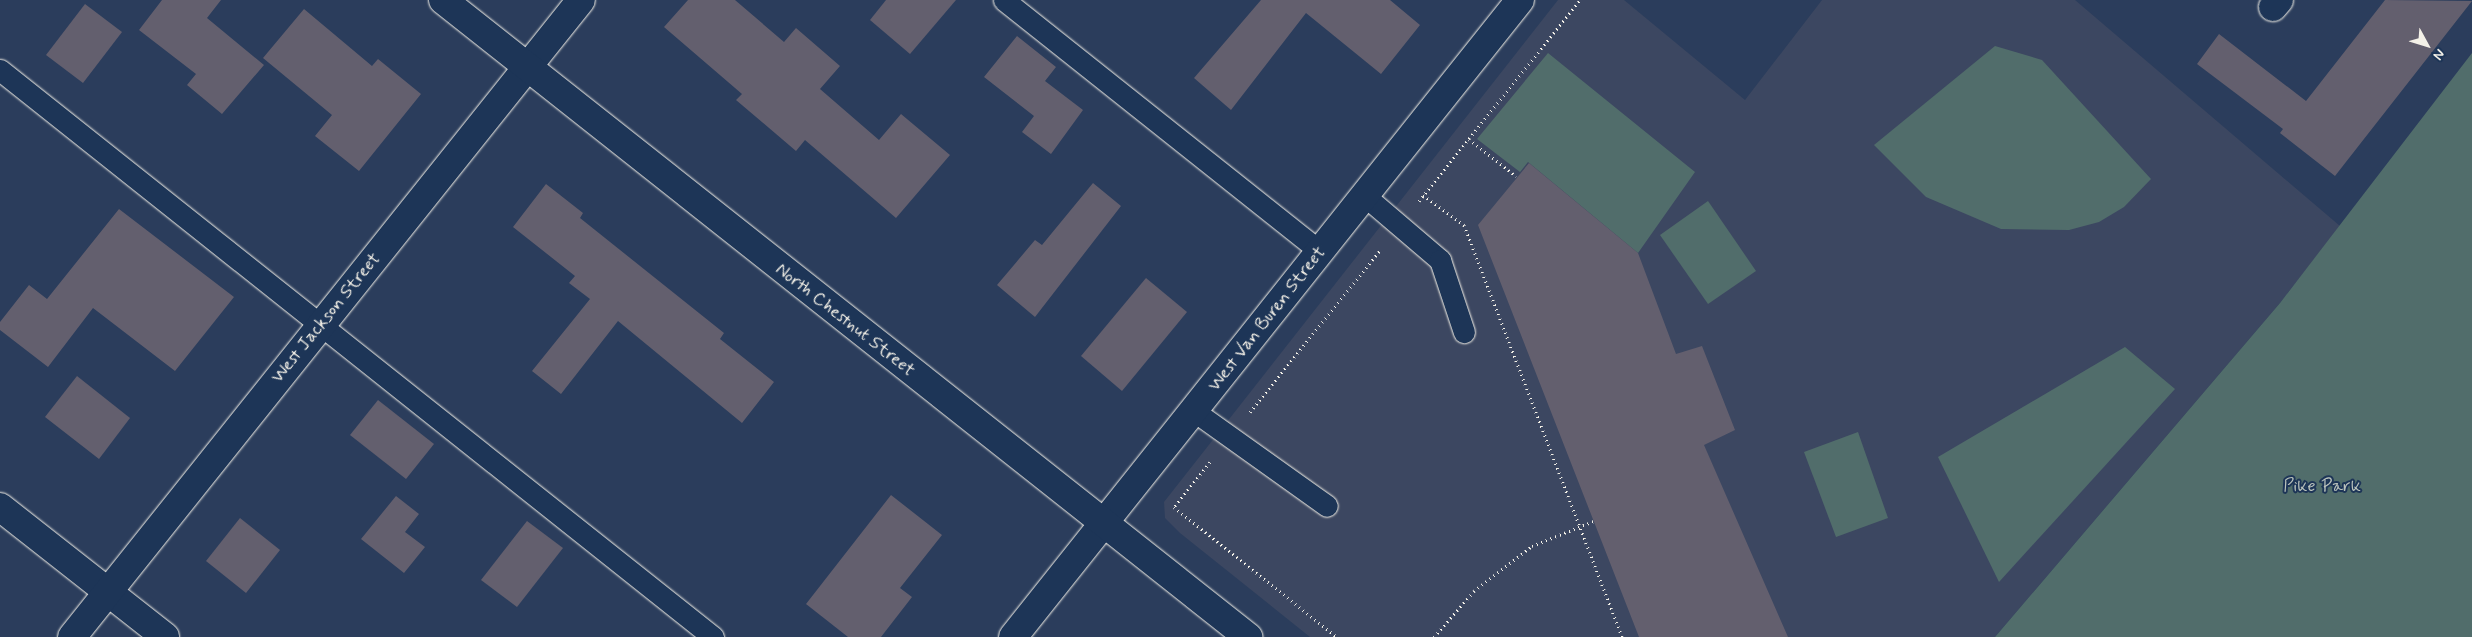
<!DOCTYPE html>
<html>
<head>
<meta charset="utf-8">
<style>
  body { margin:0 }
  #map { position:relative; width:2472px; height:637px; overflow:hidden; background:#2b3d5c; font-family:Mynerve,sans-serif }
  div>[style] { position:absolute }
  .built>* { inset:0; background:#3c4761 }
  .green>* { inset:0; background:#516d6b }
  .building>* { inset:0; background:#635f6e }
  .path>* { height:3px; margin-top:-1.5px; transform-origin:0; background:repeating-linear-gradient(90deg,#f4f1e8 0 1px,transparent 0 5px) }
  .roads { filter:drop-shadow(0 0 1px #f4f1e8) drop-shadow(0 0 1px #f4f1e8) }
  .service>* { height:21px; margin:-10.5px; padding:0 10.5px; transform-origin:10.5px; border-radius:10.5px; background:#1d3557 }
  .minor>* { height:28px; margin:-14px; padding:0 14px; transform-origin:14px; border-radius:14px; background:#1d3557 }
  .secondary>* { height:28px; margin:-14px; padding:0 14px; transform-origin:14px; border-radius:14px; background:#1d3557 }
  span { translate:-50% -50%; white-space:nowrap; text-align:center; line-height:1.15; -webkit-text-stroke:4px #1d3557; paint-order:stroke }
  .street-label { font-size:18px; color:#f4f1e8 }
  .park-label { font-size:18px; color:#bbc3bc }
  .north { position:absolute; left:2402px; top:20px; width:50px; height:50px; -webkit-text-stroke:4px #1d3557; paint-order:stroke; rotate:129deg; font-size:14px; font-weight:700; line-height:20px; text-align:center; color:#f4f1e8 }
  .north::after { content:''; display:block; margin:auto; width:18px; height:22px; background:#f4f1e8; clip-path:polygon(50% 0,100% 100%,50% 72%,0 100%) }
</style>
</head>
<body>
<div id="map">
  <div class="built">
    <i style="clip-path:polygon(1558px 0,1624px 0,1745px 100px,1822px 0,2075px 0,2340px 226px,2280px 303px,1995px 637px,1310px 637px,1180px 533px,1165px 518px,1164px 502px)"></i>
  </div>
  <div class="green">
    <i style="clip-path:polygon(1995px 46px,2042px 60px,2151px 179px,2124px 207px,2099px 222px,2069px 230px,2001px 229px,1926px 197px,1874px 145px)"></i>
    <i style="clip-path:polygon(1548px 53px,1695px 172px,1638px 253px,1528px 162px,1520px 172px,1477px 139px)"></i>
    <i style="clip-path:polygon(2472px 53px,2472px 637px,1995px 637px,2280px 303px)"></i>
    <i style="clip-path:polygon(1708px 201px,1756px 271px,1708px 304px,1660px 235px)"></i>
    <i style="clip-path:polygon(2125px 347px,2175px 389px,1999px 582px,1938px 457px)"></i>
    <i style="clip-path:polygon(1858px 432px,1888px 518px,1836px 537px,1804px 452px)"></i>
  </div>
  <div class="building">
    <i style="clip-path:polygon(162px 0,221px 0,207px 18px,264px 65px,222px 114px,187px 85px,196px 74px,139px 30px)"></i>
    <i style="clip-path:polygon(688px 0,735px 0,784px 42px,796px 28px,840px 66px,820px 89px,879px 140px,901px 114px,950px 155px,896px 218px,805px 140px,796px 151px,736px 100px,742px 94px,664px 27px)"></i>
    <i style="clip-path:polygon(886px 0,956px 0,910px 54px,870px 20px)"></i>
    <i style="clip-path:polygon(1261px 0,1390px 0,1420px 25px,1381px 74px,1306px 13px,1231px 110px,1194px 78px)"></i>
    <i style="clip-path:polygon(2385px 0,2472px 1px,2335px 176px,2280px 133px,2283px 129px,2197px 64px,2219px 34px,2306px 101px)"></i>
    <i style="clip-path:polygon(85px 4px,122px 32px,83px 83px,46px 55px)"></i>
    <i style="clip-path:polygon(304px 9px,372px 66px,378px 59px,421px 94px,359px 171px,315px 136px,332px 115px,263px 58px)"></i>
    <i style="clip-path:polygon(1017px 36px,1056px 67px,1045px 81px,1083px 110px,1051px 154px,1022px 132px,1034px 116px,984px 77px)"></i>
    <i style="clip-path:polygon(1529px 163px,1638px 253px,1676px 354px,1702px 346px,1735px 430px,1704px 445px,1788px 637px,1639px 637px,1478px 225px)"></i>
    <i style="clip-path:polygon(1093px 183px,1121px 206px,1035px 317px,997px 285px,1035px 240px,1042px 245px)"></i>
    <i style="clip-path:polygon(546px 184px,583px 213px,580px 218px,724px 333px,720px 339px,774px 382px,742px 423px,618px 321px,561px 394px,532px 371px,590px 299px,569px 283px,575px 276px,513px 227px)"></i>
    <i style="clip-path:polygon(119px 209px,234px 297px,175px 371px,93px 308px,48px 367px,0 330px,0 322px,29px 285px,47px 299px)"></i>
    <i style="clip-path:polygon(1146px 278px,1187px 312px,1122px 391px,1081px 356px)"></i>
    <i style="clip-path:polygon(77px 376px,130px 418px,99px 459px,45px 417px)"></i>
    <i style="clip-path:polygon(378px 400px,434px 444px,406px 479px,350px 435px)"></i>
    <i style="clip-path:polygon(891px 495px,942px 535px,900px 588px,912px 597px,881px 637px,848px 637px,806px 604px)"></i>
    <i style="clip-path:polygon(396px 496px,419px 514px,405px 532px,425px 547px,404px 573px,361px 539px)"></i>
    <i style="clip-path:polygon(240px 518px,280px 550px,246px 593px,206px 561px)"></i>
    <i style="clip-path:polygon(527px 521px,563px 548px,517px 607px,481px 580px)"></i>
  </div>
  <div class="path">
    <i style="left:1469px;top:139px;width:60px;rotate:38.2deg"></i>
    <i style="left:1423px;top:195px;width:51px;rotate:36.2deg"></i>
    <i style="left:1464px;top:225px;width:441px;rotate:69deg"></i>
    <i style="left:1419px;top:201px;width:258px;rotate:-51.3deg"></i>
    <i style="left:1250px;top:412px;width:209px;rotate:-51.2deg"></i>
    <i style="left:1210px;top:462px;width:58px;rotate:128.7deg"></i>
    <i style="left:1174px;top:507px;width:208px;rotate:38.6deg"></i>
    <i style="left:1434px;top:637px;width:61px;rotate:-49deg"></i>
    <i style="left:1474px;top:591px;width:73px;rotate:-37.8deg"></i>
    <i style="left:1532px;top:546px;width:67px;rotate:-22deg"></i>
  </div>
  <div class="roads">
    <div class="service">
      <i style="left:1004px;top:0;width:405px;rotate:38.5deg"></i>
      <i style="left:0;top:70px;width:911px;rotate:38.49deg"></i>
      <i style="left:1365px;top:196px;width:99px;rotate:40.5deg"></i>
      <i style="left:1440px;top:260px;width:76px;rotate:71.6deg"></i>
      <i style="left:1194px;top:411px;width:163px;rotate:35.5deg"></i>
    </div>
    <div class="minor">
      <i style="left:2273px;top:7px;width:9px;rotate:-49deg"></i>
      <i style="left:0;top:507px;width:210px;rotate:38.2deg"></i>
      <i style="left:72px;top:637px;width:815px;rotate:-51.37deg"></i>
      <i style="left:1013px;top:637px;width:814px;rotate:-51.48deg"></i>
    </div>
    <div class="secondary">
      <i style="left:443px;top:0;width:1027px;rotate:38.35deg"></i>
    </div>
  </div>
  <div class="street-label">
    <span style="left:326px;top:318px;rotate:-51deg">West Jackson Street</span>
    <span style="left:1267px;top:319px;rotate:-52deg">West Van Buren Street</span>
    <span style="left:845px;top:320px;rotate:38deg">North Chestnut Street</span>
  </div>
  <div class="park-label">
    <span style="left:2322px;top:486px">Pike Park</span>
  </div>
  <div class="north">N</div>
</div>
</body>
</html>
